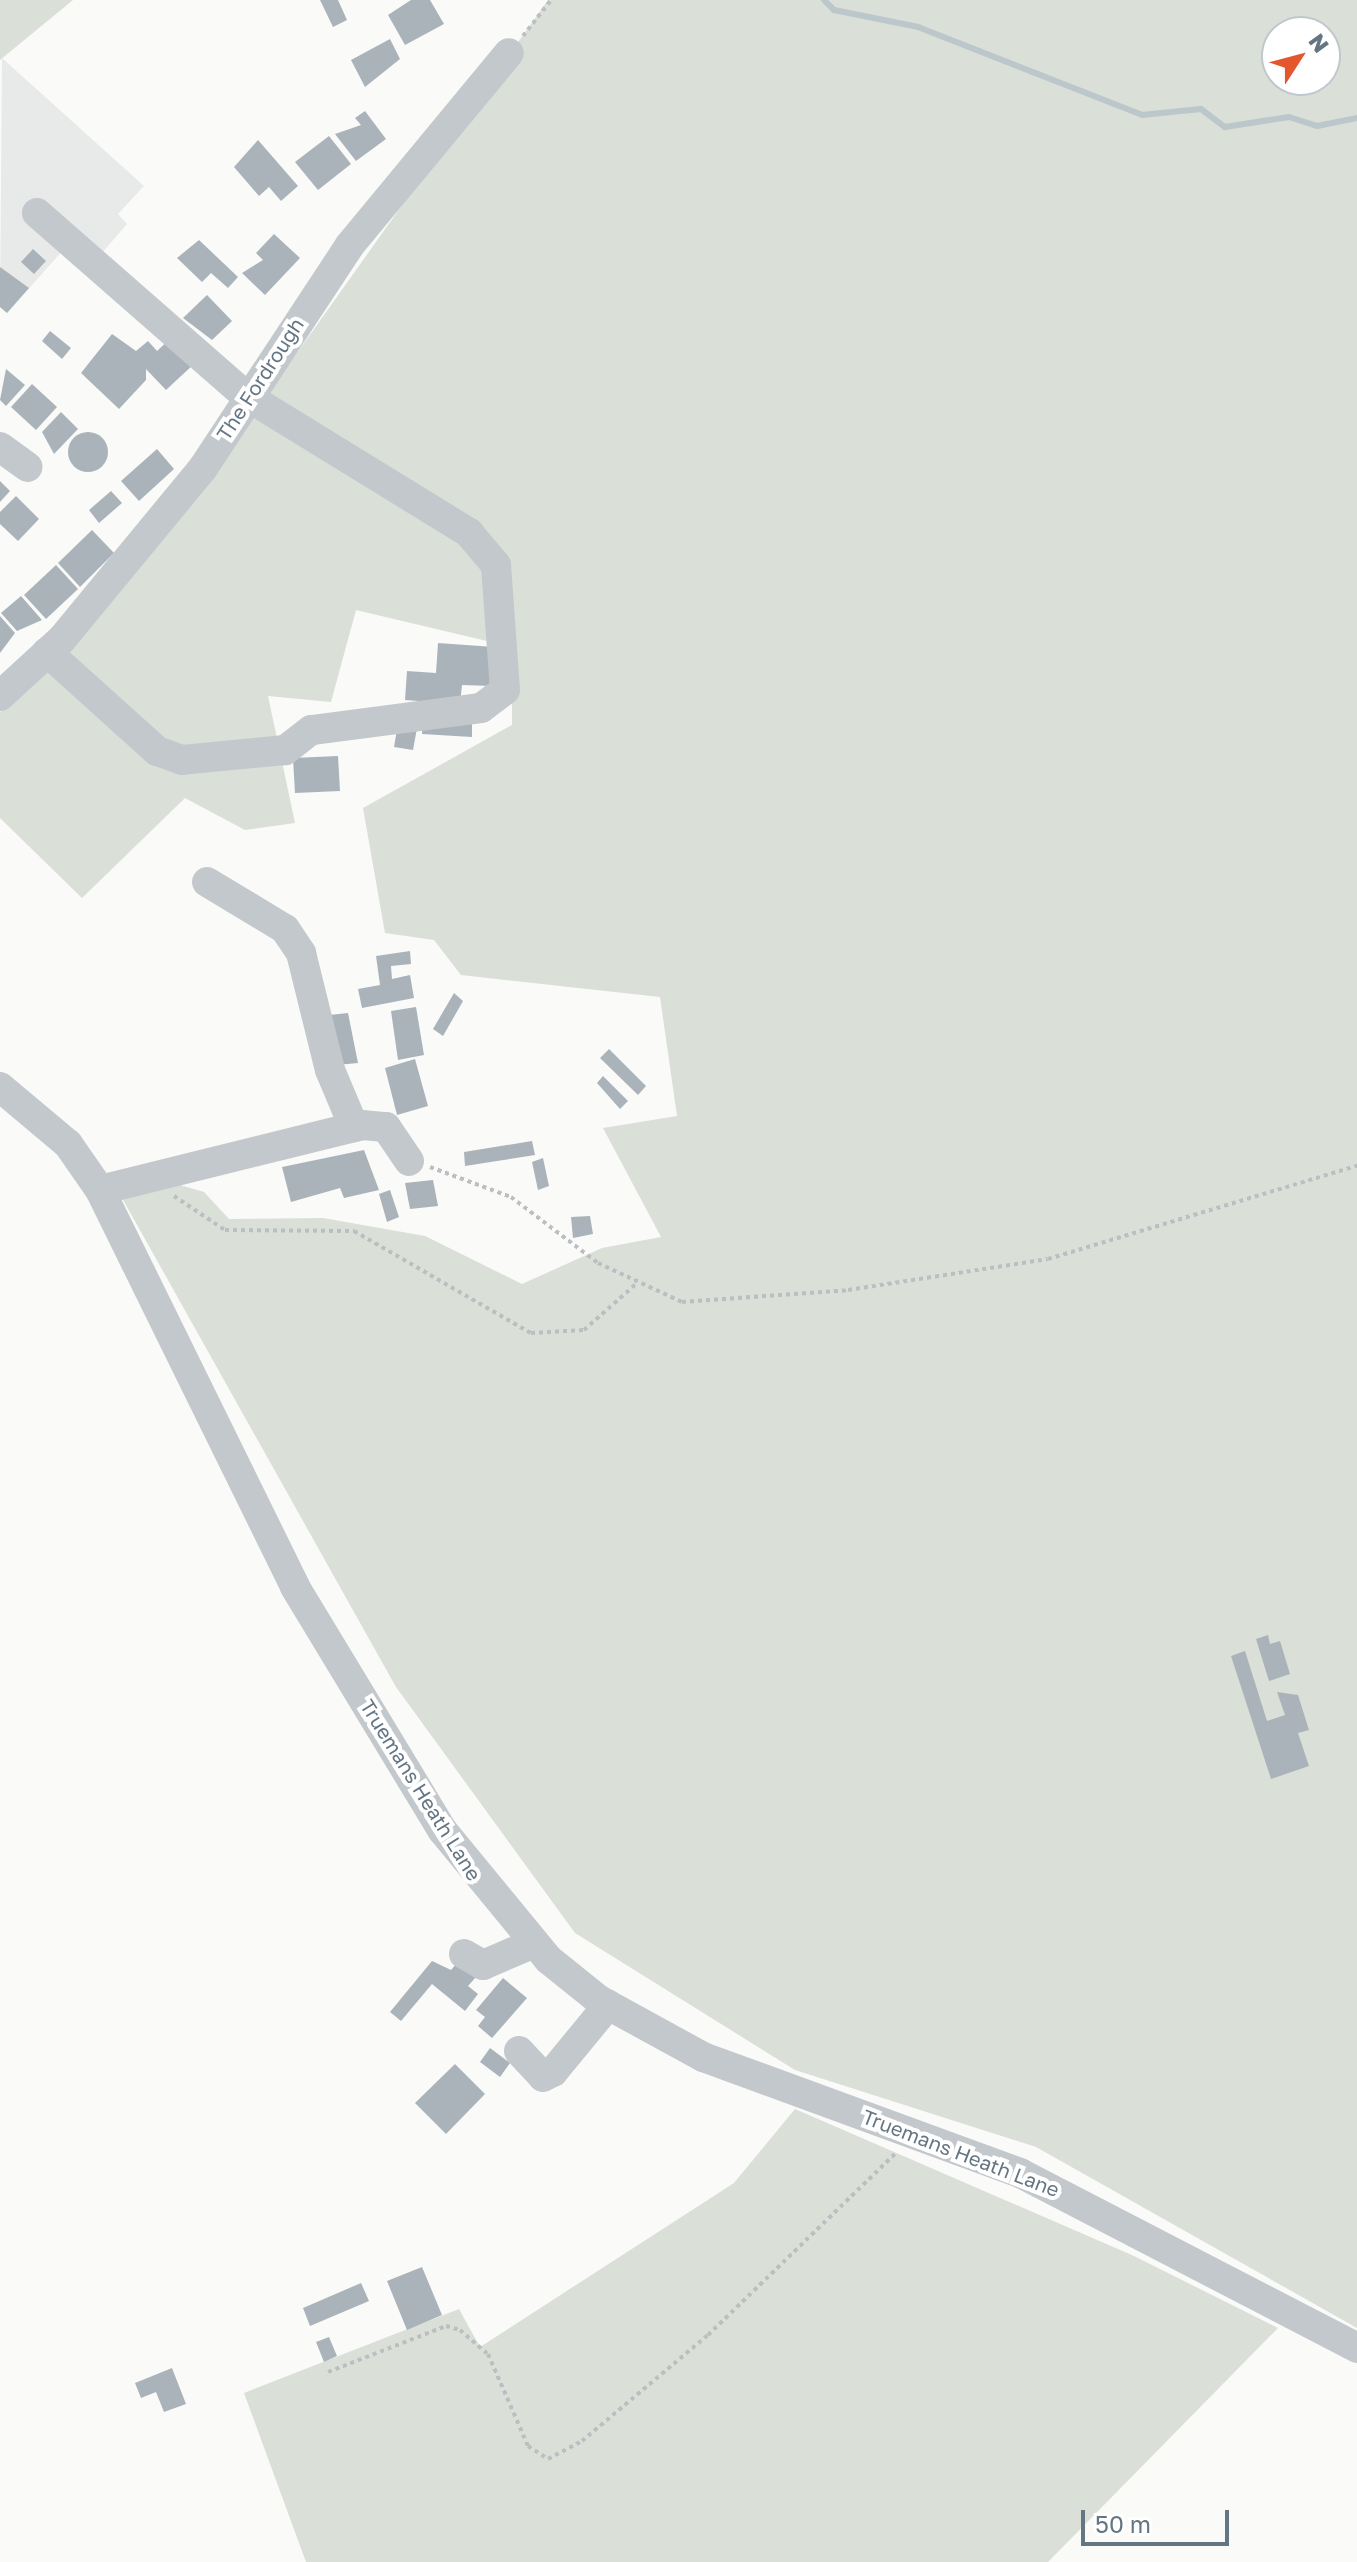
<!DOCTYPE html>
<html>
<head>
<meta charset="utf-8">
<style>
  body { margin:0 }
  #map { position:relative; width:1357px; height:2562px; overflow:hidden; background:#fafaf8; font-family:"Golos Text",sans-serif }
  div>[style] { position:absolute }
  .built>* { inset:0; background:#e8e9e9 }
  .green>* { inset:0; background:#dadfd7 }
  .stream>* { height:6px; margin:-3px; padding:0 3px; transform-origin:3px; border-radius:3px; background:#bbc7cb }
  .building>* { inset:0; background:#aab3b9 }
  .round { border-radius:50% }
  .path>* { height:4px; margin-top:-2px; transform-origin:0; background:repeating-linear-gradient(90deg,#bbbfc2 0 4px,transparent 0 8px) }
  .minor>* { height:30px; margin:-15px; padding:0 15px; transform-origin:15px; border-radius:15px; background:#c3c8cc }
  span { translate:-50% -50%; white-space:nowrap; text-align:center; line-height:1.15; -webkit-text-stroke:8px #fff; paint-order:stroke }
  .street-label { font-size:20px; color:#657683 }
  .north { position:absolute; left:1261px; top:16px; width:80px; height:80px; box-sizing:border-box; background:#fff; border:2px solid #c1c8cd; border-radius:50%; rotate:54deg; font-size:22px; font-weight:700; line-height:32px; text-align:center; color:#657683 }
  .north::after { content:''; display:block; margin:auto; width:28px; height:36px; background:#e4572e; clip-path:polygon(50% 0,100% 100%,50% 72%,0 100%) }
  .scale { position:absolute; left:1081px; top:2510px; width:148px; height:36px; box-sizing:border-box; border:4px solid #657683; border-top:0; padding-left:10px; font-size:24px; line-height:28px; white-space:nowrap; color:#657683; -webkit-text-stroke:6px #fff; paint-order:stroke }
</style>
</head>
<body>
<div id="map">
  <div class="built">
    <i style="clip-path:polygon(2px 58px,144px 186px,118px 214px,127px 224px,89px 268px,65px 248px,7px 313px,0 307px)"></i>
  </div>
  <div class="green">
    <i style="clip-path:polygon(0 0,73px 0,0 60px)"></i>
    <i style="clip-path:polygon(evenodd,548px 0,1357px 0,1357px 2328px,1036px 2147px,795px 2070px,575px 1933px,396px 1687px,122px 1198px,173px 1183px,204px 1192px,229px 1219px,323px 1218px,425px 1236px,522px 1284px,602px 1248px,661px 1237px,603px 1128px,677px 1116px,660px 997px,461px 975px,434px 940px,385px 933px,363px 808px,512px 725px,512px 647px,356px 610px,331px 702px,268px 696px,295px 823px,245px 830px,185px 798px,82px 898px,0 818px,0 712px,65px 656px,260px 405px,548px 0,1277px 32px,1325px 32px,1325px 80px,1277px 80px,1277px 32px)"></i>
    <i style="clip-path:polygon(795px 2109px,1134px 2256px,1278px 2328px,1048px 2562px,306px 2562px,244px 2393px,459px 2309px,480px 2347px,734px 2183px)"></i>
  </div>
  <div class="stream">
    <i style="left:824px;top:0;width:14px;rotate:45deg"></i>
    <i style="left:834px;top:10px;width:86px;rotate:11.4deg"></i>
    <i style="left:918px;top:27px;width:241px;rotate:21.4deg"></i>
    <i style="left:1142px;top:115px;width:59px;rotate:-5.8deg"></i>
    <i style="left:1201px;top:109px;width:30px;rotate:37deg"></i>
    <i style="left:1225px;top:127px;width:65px;rotate:-8.9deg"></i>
    <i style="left:1289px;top:117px;width:29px;rotate:18deg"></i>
    <i style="left:1317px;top:126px;width:41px;rotate:-11.3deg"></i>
  </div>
  <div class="building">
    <i style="clip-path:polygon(320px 0,338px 0,347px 20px,333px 27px)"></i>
    <i style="clip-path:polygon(430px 0,444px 24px,405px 45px,388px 15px,411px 0)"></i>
    <i style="clip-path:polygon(390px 39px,400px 59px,365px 87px,351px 60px)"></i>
    <i style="clip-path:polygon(365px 111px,386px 139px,356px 161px,335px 134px,361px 125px,355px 118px)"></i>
    <i style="clip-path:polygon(329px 136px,351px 164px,318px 190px,295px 162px)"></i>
    <i style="clip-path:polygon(258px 140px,298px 186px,281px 201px,269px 187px,259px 196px,234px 167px)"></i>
    <i style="clip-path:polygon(274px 234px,300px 258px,265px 295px,242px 273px,263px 260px,256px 253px)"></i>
    <i style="clip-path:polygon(199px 240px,238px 277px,228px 288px,211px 273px,202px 282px,177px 258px)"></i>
    <i style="clip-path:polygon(33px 249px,46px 261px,34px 274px,21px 262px)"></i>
    <i style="clip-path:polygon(0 267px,29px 288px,7px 313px,0 307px)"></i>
    <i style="clip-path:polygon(207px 295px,232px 321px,212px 340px,183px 318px)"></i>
    <i style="clip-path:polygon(50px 331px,71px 348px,62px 359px,42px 341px)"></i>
    <i style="clip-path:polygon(112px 334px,136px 351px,148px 341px,157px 351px,171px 338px,195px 363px,166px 390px,146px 369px,146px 380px,119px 409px,81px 373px)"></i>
    <i style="clip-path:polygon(6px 369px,25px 385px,6px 406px,0 400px)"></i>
    <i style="clip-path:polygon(32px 384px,57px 407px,36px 430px,11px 407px)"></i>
    <i style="clip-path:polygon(61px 412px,78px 429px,54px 454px,42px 432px)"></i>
    <i class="round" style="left:68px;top:432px;width:40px;height:40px"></i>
    <i style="clip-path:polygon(157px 449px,174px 469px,139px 501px,121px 481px)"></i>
    <i style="clip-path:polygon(0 481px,10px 491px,0 502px)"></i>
    <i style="clip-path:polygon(111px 491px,122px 503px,99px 523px,89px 510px)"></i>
    <i style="clip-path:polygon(16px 496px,39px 519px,18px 541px,0 524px,0 512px)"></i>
    <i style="clip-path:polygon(92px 530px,114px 553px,80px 587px,58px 563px)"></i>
    <i style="clip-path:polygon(56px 565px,78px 589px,46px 619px,24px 595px)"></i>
    <i style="clip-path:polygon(21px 596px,42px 620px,17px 631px,1px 613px)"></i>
    <i style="clip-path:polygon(0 616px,15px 633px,0 653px)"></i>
    <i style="clip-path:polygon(438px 643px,494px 647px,492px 686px,462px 685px,460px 704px,405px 700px,407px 671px,436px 673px)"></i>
    <i style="clip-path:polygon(423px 718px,472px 721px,472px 737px,422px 734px)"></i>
    <i style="clip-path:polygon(398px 724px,417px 728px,413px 750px,394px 747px)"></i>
    <i style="clip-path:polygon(338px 756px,340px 791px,295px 793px,293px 758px)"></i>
    <i style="clip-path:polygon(410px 951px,411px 964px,391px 966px,392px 979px,410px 975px,414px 998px,362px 1008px,358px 989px,380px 985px,376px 956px)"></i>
    <i style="clip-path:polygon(454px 993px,463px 1001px,443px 1036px,433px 1029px)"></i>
    <i style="clip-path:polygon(416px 1007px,424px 1055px,398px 1060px,391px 1011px)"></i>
    <i style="clip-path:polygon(348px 1013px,358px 1063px,337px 1065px,320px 1016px)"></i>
    <i style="clip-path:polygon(609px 1049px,646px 1086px,638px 1095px,600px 1058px)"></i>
    <i style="clip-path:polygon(415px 1059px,428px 1106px,397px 1115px,385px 1068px)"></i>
    <i style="clip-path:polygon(603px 1076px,628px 1101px,620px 1109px,597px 1083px)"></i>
    <i style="clip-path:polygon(532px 1141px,535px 1155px,465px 1166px,464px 1152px)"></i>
    <i style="clip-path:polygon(364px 1150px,379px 1190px,344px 1198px,340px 1188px,291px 1202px,282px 1167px)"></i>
    <i style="clip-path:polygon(543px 1158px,549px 1186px,538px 1190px,532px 1162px)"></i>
    <i style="clip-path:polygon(433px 1180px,438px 1206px,410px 1209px,405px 1183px)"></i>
    <i style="clip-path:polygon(390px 1190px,399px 1217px,387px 1222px,379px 1194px)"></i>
    <i style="clip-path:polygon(590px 1216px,593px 1234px,573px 1238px,571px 1217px)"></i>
    <i style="clip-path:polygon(1268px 1635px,1270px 1644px,1280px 1641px,1290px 1674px,1269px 1681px,1256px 1639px)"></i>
    <i style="clip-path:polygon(1245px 1651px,1267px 1721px,1285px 1715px,1277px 1692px,1298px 1695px,1309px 1730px,1298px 1733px,1309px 1766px,1271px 1779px,1231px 1656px)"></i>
    <i style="clip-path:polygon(432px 1961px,451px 1970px,458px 1962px,476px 1977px,468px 1986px,478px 1994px,465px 2011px,432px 1984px,401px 2021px,390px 2012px)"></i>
    <i style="clip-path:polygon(503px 1978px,527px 1998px,492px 2038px,478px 2026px,485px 2017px,476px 2010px)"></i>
    <i style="clip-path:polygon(490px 2048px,510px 2063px,500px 2077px,480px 2062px)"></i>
    <i style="clip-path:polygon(455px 2064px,485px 2094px,446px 2134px,415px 2103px)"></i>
    <i style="clip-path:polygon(422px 2267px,442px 2315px,407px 2330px,387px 2281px)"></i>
    <i style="clip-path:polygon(361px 2283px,369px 2301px,310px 2326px,303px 2308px)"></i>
    <i style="clip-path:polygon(329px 2337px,337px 2356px,324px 2362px,316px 2342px)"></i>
    <i style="clip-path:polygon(172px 2368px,186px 2404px,164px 2412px,156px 2392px,141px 2398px,135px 2383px)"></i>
  </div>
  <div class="path">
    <i style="left:523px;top:36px;width:46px;rotate:-52.1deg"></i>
    <i style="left:430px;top:1167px;width:86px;rotate:20.3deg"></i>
    <i style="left:511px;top:1197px;width:109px;rotate:37.2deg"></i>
    <i style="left:598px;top:1263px;width:93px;rotate:24.9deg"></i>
    <i style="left:682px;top:1302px;width:166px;rotate:-4.1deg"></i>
    <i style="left:848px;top:1290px;width:202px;rotate:-8.8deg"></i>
    <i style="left:1048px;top:1259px;width:323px;rotate:-16.8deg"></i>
    <i style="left:174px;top:1196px;width:61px;rotate:33.7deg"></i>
    <i style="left:225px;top:1230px;width:129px;rotate:0.4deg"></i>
    <i style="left:354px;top:1231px;width:204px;rotate:30deg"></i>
    <i style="left:531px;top:1333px;width:53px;rotate:-3.2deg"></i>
    <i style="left:584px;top:1330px;width:69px;rotate:-41.5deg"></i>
    <i style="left:328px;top:2372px;width:127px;rotate:-21.3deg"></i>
    <i style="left:446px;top:2326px;width:15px;rotate:16deg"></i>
    <i style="left:460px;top:2330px;width:37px;rotate:41deg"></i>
    <i style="left:488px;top:2354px;width:100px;rotate:66.5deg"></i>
    <i style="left:528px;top:2446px;width:24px;rotate:33deg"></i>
    <i style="left:548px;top:2459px;width:38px;rotate:-28deg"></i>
    <i style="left:582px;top:2441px;width:165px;rotate:-40.1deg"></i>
    <i style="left:708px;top:2335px;width:263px;rotate:-44.1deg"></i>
  </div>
  <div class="minor">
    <i style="left:37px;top:213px;width:276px;rotate:41.2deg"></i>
    <i style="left:245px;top:395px;width:263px;rotate:31.6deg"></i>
    <i style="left:469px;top:533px;width:42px;rotate:49.8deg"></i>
    <i style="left:496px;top:565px;width:125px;rotate:85.9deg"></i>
    <i style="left:505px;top:690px;width:30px;rotate:143deg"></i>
    <i style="left:481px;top:708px;width:171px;rotate:172.6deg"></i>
    <i style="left:311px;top:730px;width:33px;rotate:142deg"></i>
    <i style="left:285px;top:750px;width:103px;rotate:174.5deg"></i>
    <i style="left:182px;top:760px;width:27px;rotate:-160deg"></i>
    <i style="left:157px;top:751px;width:148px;rotate:-138deg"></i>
    <i style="left:0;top:447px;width:34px;rotate:36deg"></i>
    <i style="left:0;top:696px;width:84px;rotate:-42.6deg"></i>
    <i style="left:62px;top:639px;width:222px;rotate:-50.5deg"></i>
    <i style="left:203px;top:468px;width:267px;rotate:-56.6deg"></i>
    <i style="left:350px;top:245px;width:249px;rotate:-50.4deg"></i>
    <i style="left:207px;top:882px;width:91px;rotate:31.1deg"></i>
    <i style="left:285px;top:929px;width:29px;rotate:56deg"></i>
    <i style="left:301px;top:953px;width:121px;rotate:76.1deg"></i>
    <i style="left:330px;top:1070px;width:62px;rotate:67.2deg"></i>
    <i style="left:0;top:1087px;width:89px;rotate:40deg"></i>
    <i style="left:68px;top:1144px;width:56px;rotate:55.2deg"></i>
    <i style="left:100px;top:1190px;width:442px;rotate:63.8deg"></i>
    <i style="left:295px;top:1587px;width:285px;rotate:58.8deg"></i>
    <i style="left:443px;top:1831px;width:166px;rotate:50.6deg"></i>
    <i style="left:548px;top:1959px;width:65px;rotate:38.8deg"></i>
    <i style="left:599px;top:2000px;width:119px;rotate:28.7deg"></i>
    <i style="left:703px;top:2057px;width:338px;rotate:20.1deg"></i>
    <i style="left:1020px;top:2173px;width:380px;rotate:27.4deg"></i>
    <i style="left:100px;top:1190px;width:270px;rotate:-13.9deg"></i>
    <i style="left:362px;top:1125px;width:24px;rotate:5deg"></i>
    <i style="left:386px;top:1127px;width:41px;rotate:55.9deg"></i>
    <i style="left:464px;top:1954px;width:22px;rotate:30deg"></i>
    <i style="left:483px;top:1965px;width:56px;rotate:-23.3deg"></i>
    <i style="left:519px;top:2051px;width:35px;rotate:47deg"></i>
    <i style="left:543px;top:2077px;width:11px;rotate:-27deg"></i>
    <i style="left:553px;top:2072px;width:87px;rotate:-50.6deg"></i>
  </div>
  <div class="street-label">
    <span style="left:260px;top:379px;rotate:-57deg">The Fordrough</span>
    <span style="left:421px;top:1790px;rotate:58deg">Truemans Heath Lane</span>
    <span style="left:961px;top:2153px;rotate:21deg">Truemans Heath Lane</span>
  </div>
  <div class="north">N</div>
  <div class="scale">50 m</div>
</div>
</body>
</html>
